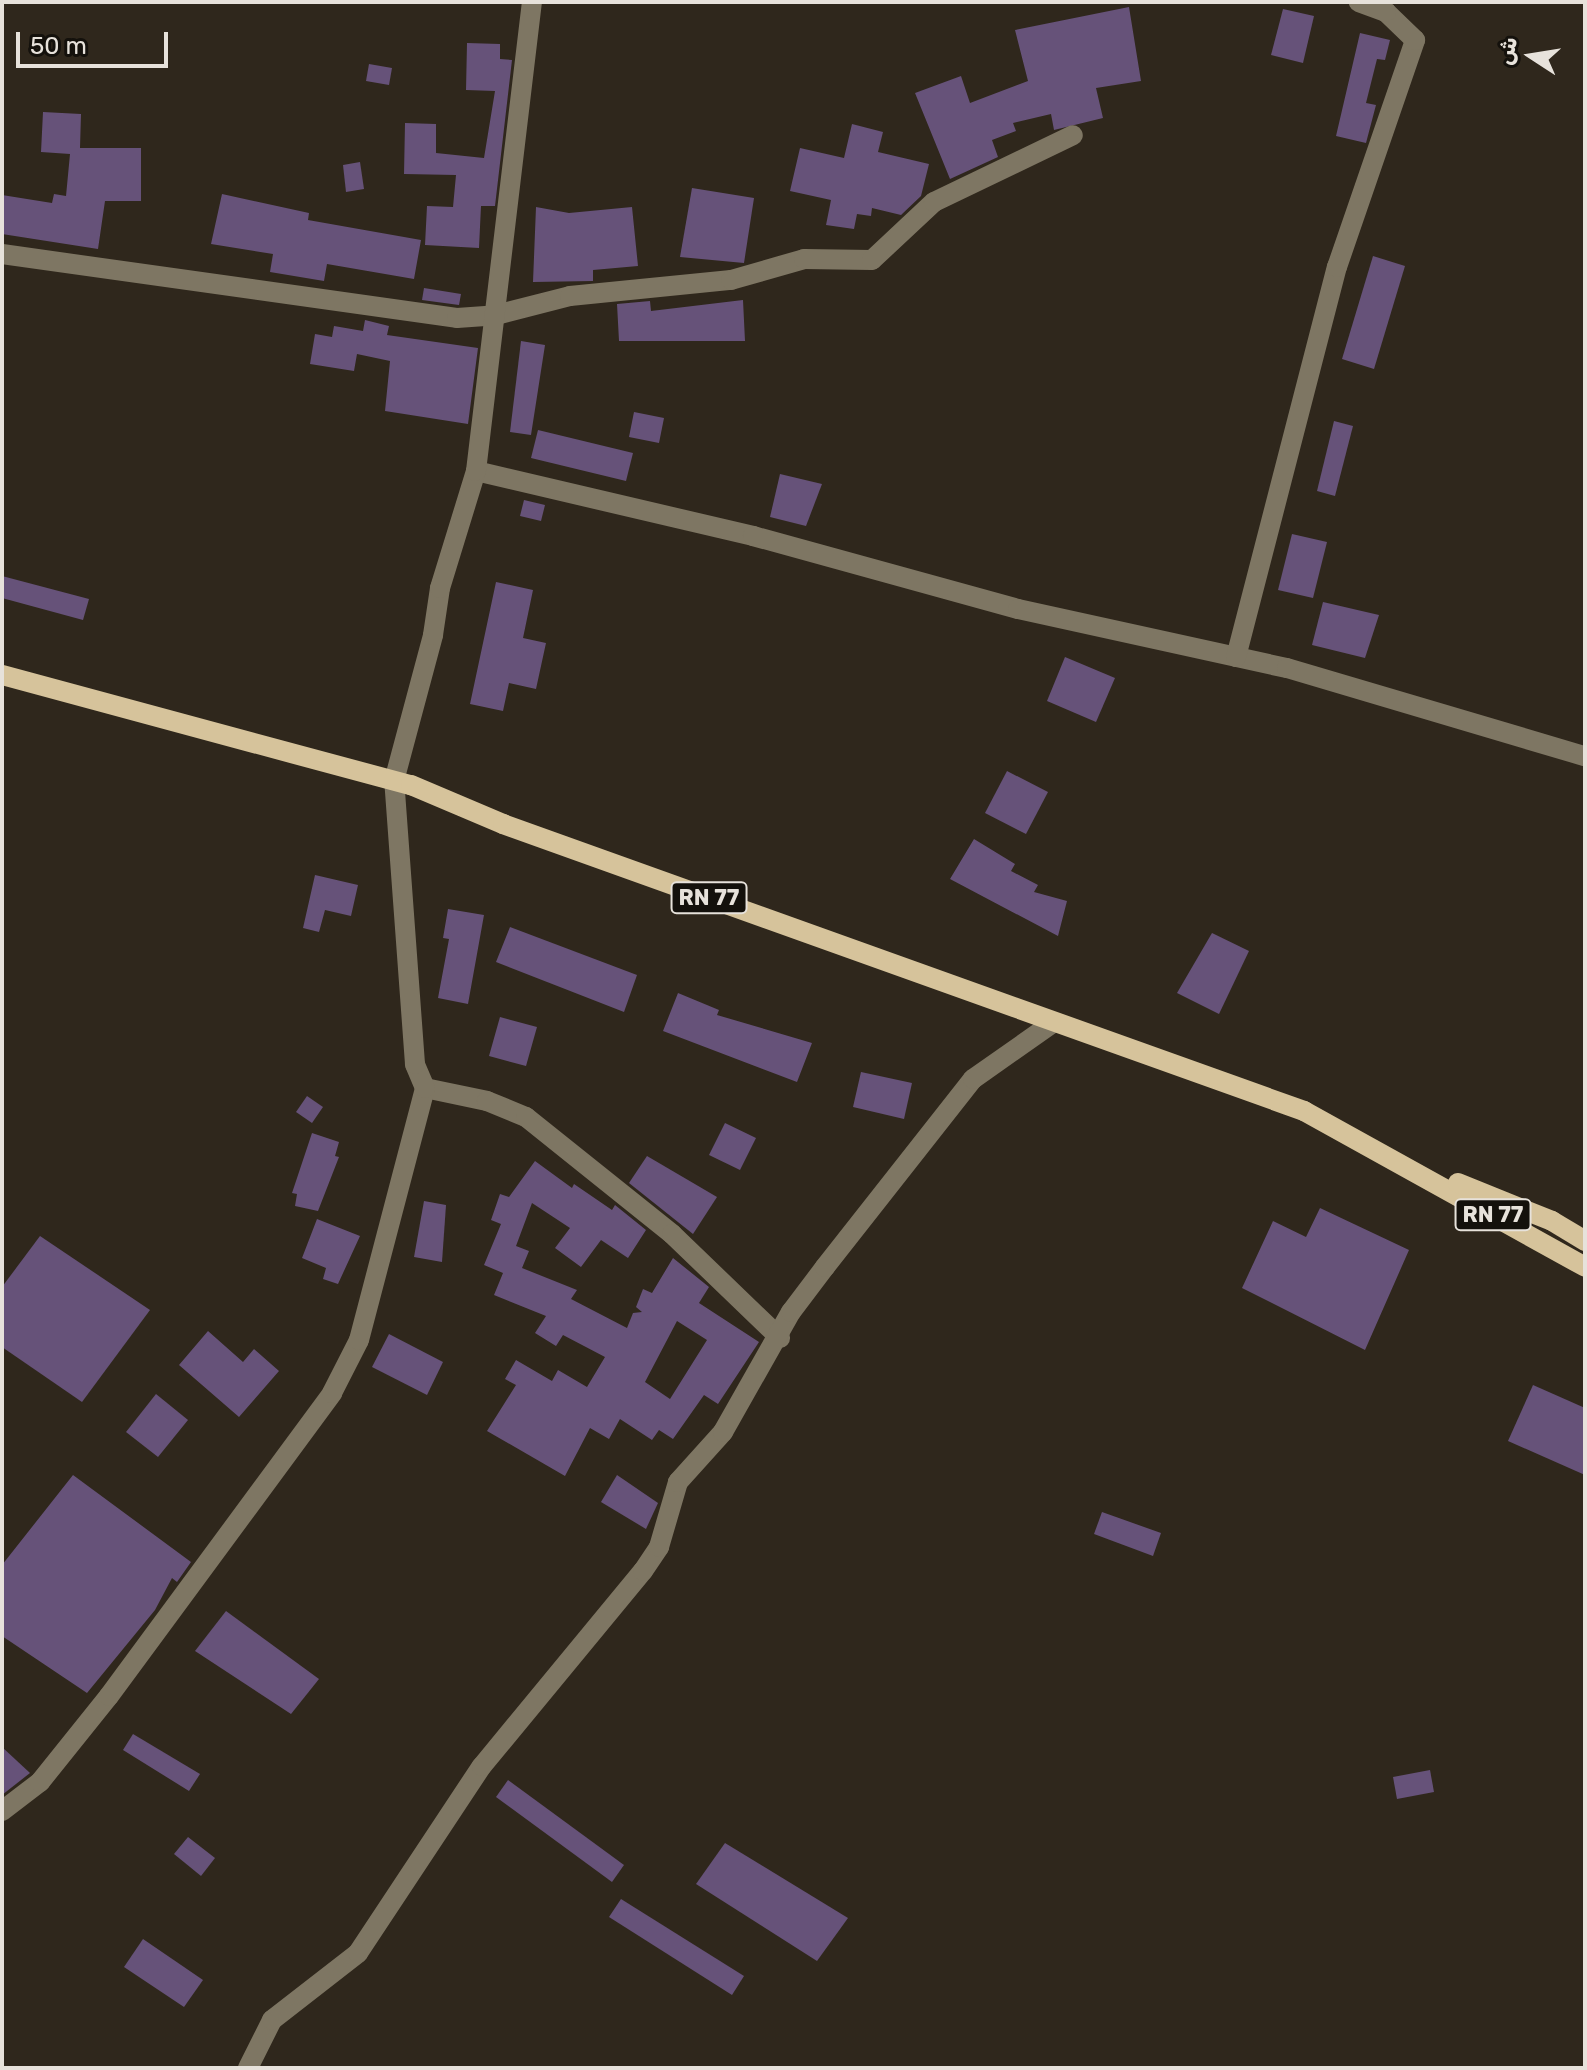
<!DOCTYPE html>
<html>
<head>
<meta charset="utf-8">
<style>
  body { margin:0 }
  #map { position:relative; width:1587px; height:2070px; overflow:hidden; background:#2f271c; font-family:Rubik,"Noto Naskh Arabic",sans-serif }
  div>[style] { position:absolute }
  .building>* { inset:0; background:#665279 }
  .minor>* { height:20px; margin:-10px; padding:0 10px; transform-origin:10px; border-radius:10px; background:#7e7663 }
  .major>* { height:20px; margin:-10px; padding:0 10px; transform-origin:10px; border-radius:10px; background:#d6c39b }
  span { translate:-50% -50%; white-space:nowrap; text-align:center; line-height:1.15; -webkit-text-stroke:8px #14110c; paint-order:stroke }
  .shield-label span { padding:2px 6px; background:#14110c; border:2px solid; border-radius:6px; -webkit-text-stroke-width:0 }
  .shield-label { font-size:22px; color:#e7e2db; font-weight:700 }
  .frame { position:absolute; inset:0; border:4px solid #e7e2db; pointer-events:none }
  .north { position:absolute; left:1491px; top:16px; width:80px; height:80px; -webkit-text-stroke:6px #14110c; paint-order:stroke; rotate:282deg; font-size:22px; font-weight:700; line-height:32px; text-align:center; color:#e7e2db }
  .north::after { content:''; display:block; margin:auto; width:28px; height:36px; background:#e7e2db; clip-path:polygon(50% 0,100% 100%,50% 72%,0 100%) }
  .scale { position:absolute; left:16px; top:32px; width:152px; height:36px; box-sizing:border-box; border:4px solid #e7e2db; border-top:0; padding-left:10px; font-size:24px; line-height:28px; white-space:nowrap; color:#e7e2db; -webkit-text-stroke:6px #14110c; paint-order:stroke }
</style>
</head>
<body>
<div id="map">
  <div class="building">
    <i style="clip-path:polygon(1129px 7px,1141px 81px,1096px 88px,1103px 118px,1054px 130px,1051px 114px,1013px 123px,1016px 131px,992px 140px,998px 157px,950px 179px,915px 93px,961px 76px,970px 103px,1028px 81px,1015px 30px)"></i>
    <i style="clip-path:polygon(1283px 9px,1314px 16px,1303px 63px,1271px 55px)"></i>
    <i style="clip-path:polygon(1360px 33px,1390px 40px,1385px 60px,1377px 59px,1366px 103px,1376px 105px,1366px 143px,1336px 136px)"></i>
    <i style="clip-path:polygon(467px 43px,500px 44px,500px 59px,512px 60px,495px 206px,481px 206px,479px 248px,425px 245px,427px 206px,453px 207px,456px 175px,404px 174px,405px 123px,436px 124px,436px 153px,484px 158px,495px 91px,466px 90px)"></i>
    <i style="clip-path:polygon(369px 64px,392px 68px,389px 85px,366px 81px)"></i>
    <i style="clip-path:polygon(43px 112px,81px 114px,80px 148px,141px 148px,141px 201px,105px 201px,98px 249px,2px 234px,2px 195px,52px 203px,54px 194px,66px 196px,70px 154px,41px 152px)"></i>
    <i style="clip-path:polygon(852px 124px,883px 132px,878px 152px,929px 164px,921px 196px,901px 215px,872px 208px,871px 216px,857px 214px,854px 229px,826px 225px,831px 200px,790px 191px,800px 148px,844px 158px)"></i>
    <i style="clip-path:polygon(360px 162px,364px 189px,346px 192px,343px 165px)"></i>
    <i style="clip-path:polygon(692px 188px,754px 198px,744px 263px,680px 257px)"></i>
    <i style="clip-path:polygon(222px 194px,309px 213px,308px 220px,421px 240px,414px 279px,327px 264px,324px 281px,270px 272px,273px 254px,211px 244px)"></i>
    <i style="clip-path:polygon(536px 207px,569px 213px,632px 207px,638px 266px,593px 270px,593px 281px,533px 282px)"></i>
    <i style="clip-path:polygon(1373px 256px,1405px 266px,1374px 369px,1342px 359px)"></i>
    <i style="clip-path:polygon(424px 288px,461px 294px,459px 305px,422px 300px)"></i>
    <i style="clip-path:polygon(743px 300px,745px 341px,619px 341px,617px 304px,650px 301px,651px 311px)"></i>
    <i style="clip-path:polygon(365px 320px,389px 326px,387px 335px,478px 348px,468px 424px,385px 411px,390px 361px,357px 354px,354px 371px,310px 364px,315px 334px,332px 337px,334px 326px,363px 331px)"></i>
    <i style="clip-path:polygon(521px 341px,545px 345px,531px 435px,510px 432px)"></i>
    <i style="clip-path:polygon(634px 412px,664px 418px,659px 443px,629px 437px)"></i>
    <i style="clip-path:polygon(1334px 421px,1353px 426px,1335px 496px,1317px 491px)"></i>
    <i style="clip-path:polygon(538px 430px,633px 453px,626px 481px,531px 458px)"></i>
    <i style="clip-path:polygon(780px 474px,822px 484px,806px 526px,770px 517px)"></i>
    <i style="clip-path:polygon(524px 500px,545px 505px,541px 521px,520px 516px)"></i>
    <i style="clip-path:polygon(1292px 534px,1327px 542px,1313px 598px,1278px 590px)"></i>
    <i style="clip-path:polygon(2px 576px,89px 599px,83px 620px,2px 598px)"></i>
    <i style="clip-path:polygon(496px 582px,533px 590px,523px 638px,546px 643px,536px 689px,509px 683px,503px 711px,470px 704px)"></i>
    <i style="clip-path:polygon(1323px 602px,1379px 615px,1365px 658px,1312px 645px)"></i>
    <i style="clip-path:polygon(1065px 657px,1115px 678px,1096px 722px,1047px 701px)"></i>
    <i style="clip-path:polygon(1007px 771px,1048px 792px,1026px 834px,985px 813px)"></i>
    <i style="clip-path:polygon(974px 839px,1015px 864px,1011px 871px,1038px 885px,1034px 892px,1067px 901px,1058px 936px,950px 879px)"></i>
    <i style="clip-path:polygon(315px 875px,358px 885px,351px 916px,325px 910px,319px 932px,303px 928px)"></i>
    <i style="clip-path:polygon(448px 909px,484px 915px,468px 1004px,438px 998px,449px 939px,443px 938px)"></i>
    <i style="clip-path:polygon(510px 927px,637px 975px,624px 1012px,496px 962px)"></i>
    <i style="clip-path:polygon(1212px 933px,1249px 951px,1219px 1014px,1177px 993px)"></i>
    <i style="clip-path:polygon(678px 993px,719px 1010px,717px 1015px,812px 1043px,797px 1082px,663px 1031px)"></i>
    <i style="clip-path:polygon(500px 1017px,537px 1027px,526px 1066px,489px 1056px)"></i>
    <i style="clip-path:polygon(861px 1072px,912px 1083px,904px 1119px,853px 1107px)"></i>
    <i style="clip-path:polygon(307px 1096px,323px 1107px,312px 1123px,296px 1112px)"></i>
    <i style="clip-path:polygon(725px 1123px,756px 1138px,740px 1170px,709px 1155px)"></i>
    <i style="clip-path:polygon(312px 1133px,339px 1142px,335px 1156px,339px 1157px,318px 1211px,295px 1206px,297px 1194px,292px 1193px)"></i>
    <i style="clip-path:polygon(647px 1156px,717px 1197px,693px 1234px,629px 1183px)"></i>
    <i style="clip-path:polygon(evenodd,535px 1161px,572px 1188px,574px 1184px,612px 1210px,615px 1205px,646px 1230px,628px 1258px,601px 1240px,581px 1267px,555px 1248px,570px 1228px,532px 1203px,516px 1246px,529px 1251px,522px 1268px,577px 1290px,571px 1299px,627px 1328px,633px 1313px,642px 1312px,636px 1307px,643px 1289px,652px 1293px,673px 1258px,709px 1287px,699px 1303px,759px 1342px,718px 1404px,704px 1395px,673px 1439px,659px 1430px,652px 1440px,620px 1419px,609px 1439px,590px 1428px,565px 1476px,487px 1431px,516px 1385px,505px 1379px,516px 1360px,552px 1381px,558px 1370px,587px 1387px,605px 1357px,563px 1335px,556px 1346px,535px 1333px,546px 1316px,494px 1295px,503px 1273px,484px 1265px,501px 1224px,491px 1220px,500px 1194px,509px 1197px,535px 1161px,677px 1321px,707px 1340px,670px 1399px,645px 1382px,677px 1321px)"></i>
    <i style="clip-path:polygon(424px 1201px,446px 1205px,442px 1262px,414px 1257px)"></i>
    <i style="clip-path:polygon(1320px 1208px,1409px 1250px,1365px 1350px,1242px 1288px,1273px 1221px,1306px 1237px)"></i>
    <i style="clip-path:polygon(317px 1219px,360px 1236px,338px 1284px,323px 1279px,326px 1268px,302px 1258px)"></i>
    <i style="clip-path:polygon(40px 1236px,150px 1310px,82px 1402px,2px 1347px,2px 1287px)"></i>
    <i style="clip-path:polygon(208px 1331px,243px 1362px,254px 1349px,279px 1371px,239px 1417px,179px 1365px)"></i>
    <i style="clip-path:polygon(389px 1334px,443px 1362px,427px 1395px,372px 1367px)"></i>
    <i style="clip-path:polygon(1533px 1385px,1585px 1408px,1585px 1475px,1508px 1441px)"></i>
    <i style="clip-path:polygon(156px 1394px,188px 1420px,158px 1457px,126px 1432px)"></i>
    <i style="clip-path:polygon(73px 1475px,191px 1562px,177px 1582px,172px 1578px,155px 1610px,87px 1693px,2px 1636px,2px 1565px)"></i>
    <i style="clip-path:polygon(617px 1475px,658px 1503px,646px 1529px,601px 1502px)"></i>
    <i style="clip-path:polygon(1102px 1512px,1161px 1533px,1153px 1556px,1094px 1534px)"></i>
    <i style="clip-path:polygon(226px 1611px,319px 1679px,291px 1714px,195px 1651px)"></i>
    <i style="clip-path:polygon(133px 1734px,200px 1774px,189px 1791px,123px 1750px)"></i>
    <i style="clip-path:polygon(2px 1747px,30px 1773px,2px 1795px)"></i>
    <i style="clip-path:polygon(1430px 1770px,1434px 1792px,1397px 1799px,1393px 1777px)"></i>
    <i style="clip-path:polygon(508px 1780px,624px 1865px,612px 1882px,496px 1797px)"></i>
    <i style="clip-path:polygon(188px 1837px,215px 1858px,201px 1876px,174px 1854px)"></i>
    <i style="clip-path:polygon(725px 1843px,848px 1918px,817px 1961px,696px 1884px)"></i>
    <i style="clip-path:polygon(621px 1899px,744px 1976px,732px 1995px,609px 1917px)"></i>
    <i style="clip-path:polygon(143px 1939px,203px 1980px,184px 2007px,124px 1967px)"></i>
  </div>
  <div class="minor">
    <i style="left:2px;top:254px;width:459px;rotate:8deg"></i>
    <i style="left:457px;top:318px;width:39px;rotate:-4deg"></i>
    <i style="left:496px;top:315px;width:76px;rotate:-14.4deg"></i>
    <i style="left:570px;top:296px;width:162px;rotate:-5.7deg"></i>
    <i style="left:731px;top:280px;width:76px;rotate:-16deg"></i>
    <i style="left:804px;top:259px;width:68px;rotate:0.8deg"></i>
    <i style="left:872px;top:260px;width:85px;rotate:-43.1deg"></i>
    <i style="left:934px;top:202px;width:154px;rotate:-25.7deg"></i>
    <i style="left:476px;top:471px;width:285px;rotate:13.2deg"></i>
    <i style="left:753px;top:536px;width:275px;rotate:15.4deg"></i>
    <i style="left:1018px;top:609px;width:275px;rotate:12.4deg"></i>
    <i style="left:1287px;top:668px;width:311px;rotate:16.5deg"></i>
    <i style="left:1236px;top:657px;width:403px;rotate:-75.5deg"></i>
    <i style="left:1337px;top:267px;width:240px;rotate:-71deg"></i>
    <i style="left:1415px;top:40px;width:40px;rotate:-136deg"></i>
    <i style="left:1386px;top:12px;width:29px;rotate:-160deg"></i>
    <i style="left:425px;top:1088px;width:63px;rotate:11.8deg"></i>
    <i style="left:487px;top:1101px;width:42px;rotate:22.3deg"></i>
    <i style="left:526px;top:1117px;width:187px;rotate:38.7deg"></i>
    <i style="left:672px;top:1234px;width:150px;rotate:43.9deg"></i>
    <i style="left:2px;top:1811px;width:48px;rotate:-37.3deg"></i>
    <i style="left:40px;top:1782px;width:110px;rotate:-51.3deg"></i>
    <i style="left:109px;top:1696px;width:376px;rotate:-53.6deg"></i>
    <i style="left:332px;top:1393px;width:59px;rotate:-63deg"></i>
    <i style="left:359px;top:1340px;width:260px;rotate:-75.3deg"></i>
    <i style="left:425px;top:1088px;width:26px;rotate:-113deg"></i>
    <i style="left:415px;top:1064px;width:284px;rotate:-94.2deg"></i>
    <i style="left:394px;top:781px;width:151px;rotate:-75deg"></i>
    <i style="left:433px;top:635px;width:48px;rotate:-81.5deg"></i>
    <i style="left:440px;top:588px;width:122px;rotate:-72.9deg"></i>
    <i style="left:476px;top:471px;width:472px;rotate:-83.2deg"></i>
    <i style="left:248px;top:2068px;width:54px;rotate:-63.4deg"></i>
    <i style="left:272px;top:2020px;width:109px;rotate:-37.9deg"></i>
    <i style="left:358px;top:1953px;width:224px;rotate:-56.5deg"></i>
    <i style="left:482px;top:1766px;width:253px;rotate:-50.5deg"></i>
    <i style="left:643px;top:1571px;width:29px;rotate:-56deg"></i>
    <i style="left:659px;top:1547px;width:68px;rotate:-73.7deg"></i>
    <i style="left:678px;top:1482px;width:67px;rotate:-48deg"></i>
    <i style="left:723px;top:1432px;width:138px;rotate:-60.5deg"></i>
    <i style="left:791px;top:1312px;width:56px;rotate:-52.9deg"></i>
    <i style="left:825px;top:1267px;width:239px;rotate:-51.8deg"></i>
    <i style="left:973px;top:1079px;width:99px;rotate:-35.1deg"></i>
  </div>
  <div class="major">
    <i style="left:2px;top:675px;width:424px;rotate:15.1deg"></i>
    <i style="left:411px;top:785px;width:100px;rotate:23deg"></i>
    <i style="left:503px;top:824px;width:851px;rotate:19.71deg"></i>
    <i style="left:1304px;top:1111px;width:321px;rotate:29deg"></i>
    <i style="left:1458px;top:1183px;width:101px;rotate:22deg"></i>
    <i style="left:1552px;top:1221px;width:39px;rotate:31deg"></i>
  </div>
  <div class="shield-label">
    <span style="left:709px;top:898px">RN 77</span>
    <span style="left:1493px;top:1215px">RN 77</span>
  </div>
  <div class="frame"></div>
  <div class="north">ش</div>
  <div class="scale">50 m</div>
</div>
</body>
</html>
